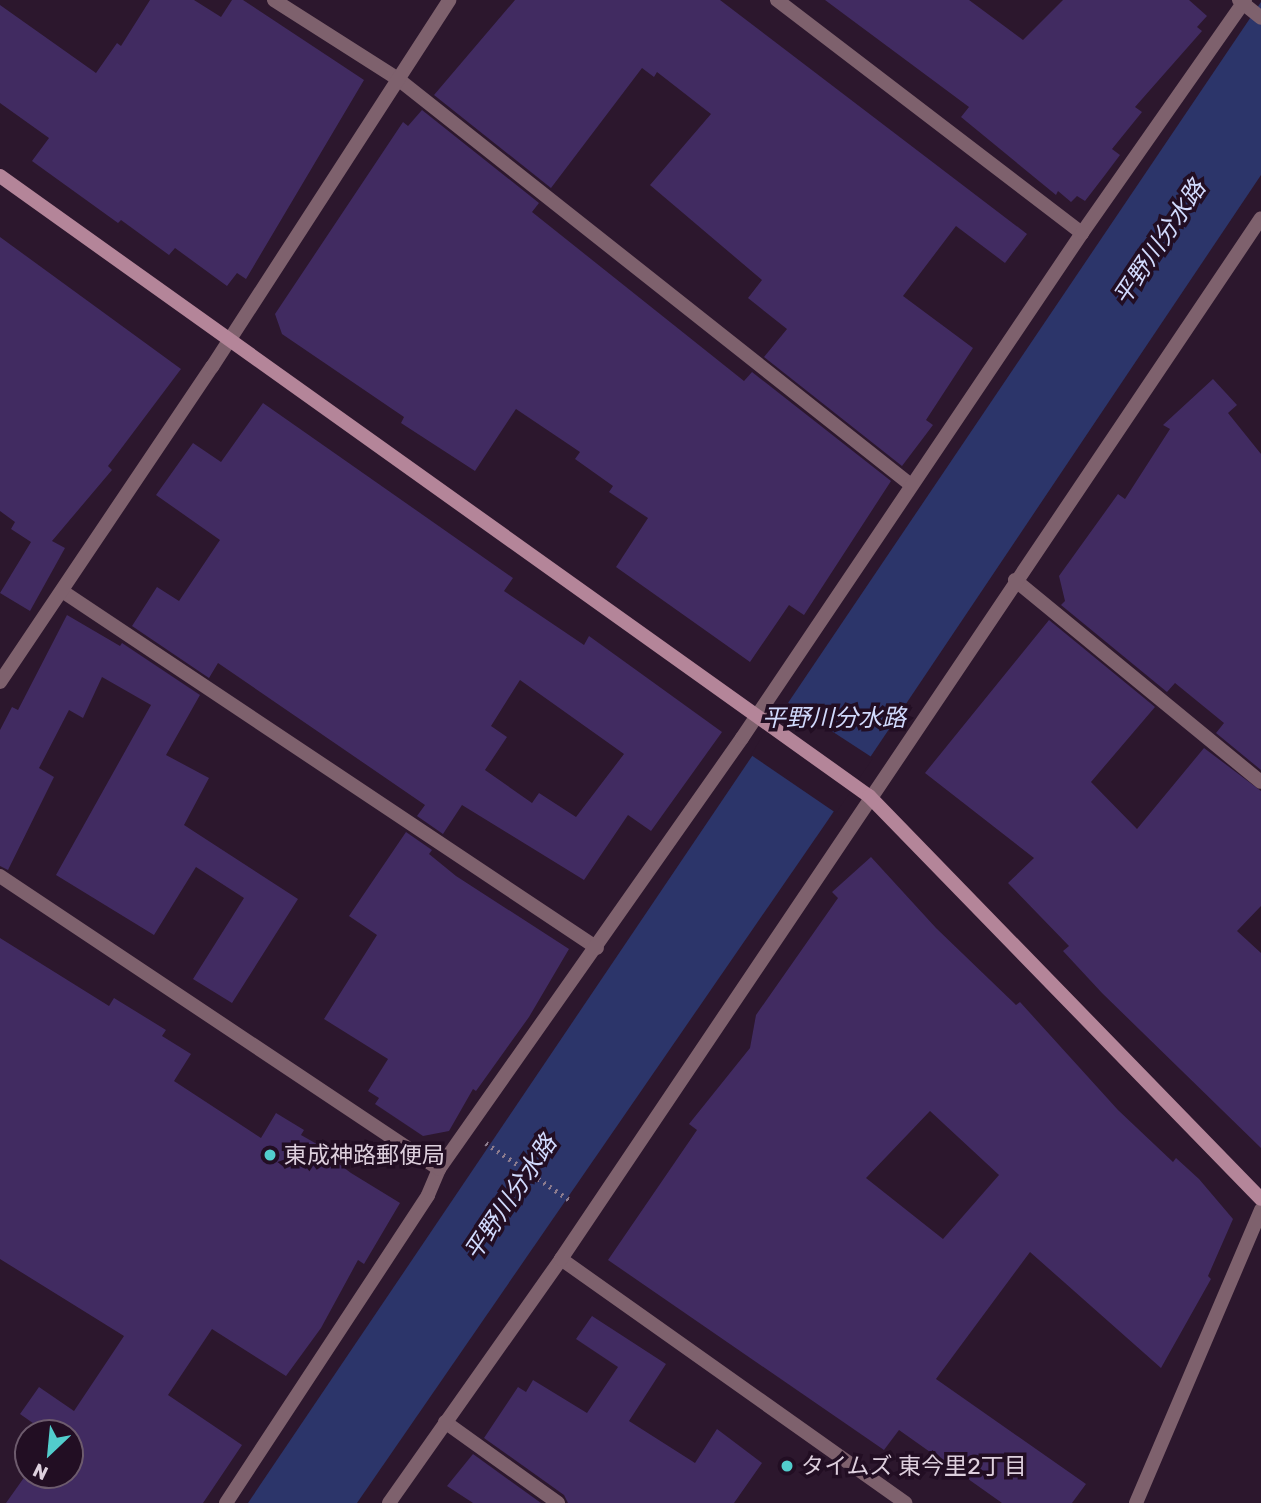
<!DOCTYPE html>
<html>
<head>
<meta charset="utf-8">
<style>
  body { margin:0 }
  #map { position:relative; width:1261px; height:1503px; overflow:hidden; background:#2c172d; font-family:Rubik,"Noto Sans JP",sans-serif }
  div>[style] { position:absolute }
  .water>* { inset:0; background:#2c356a }
  .pier>* { inset:0; background:#2c172d }
  .building>* { inset:0; background:#412b61 }
  .path>* { height:4.5px; margin-top:-2.25px; transform-origin:0; background:repeating-linear-gradient(90deg,#8d7c8e 0 2px,transparent 0 7px) }
  .lane>* { height:14px; margin:-7px; padding:0 7px; transform-origin:7px; border-radius:7px; background:#7e616d }
  .street>* { height:14px; margin:-7px; padding:0 7px; transform-origin:7px; border-radius:7px; background:#7e616d }
  .secondary>* { height:14px; margin:-7px; padding:0 7px; transform-origin:7px; border-radius:7px; background:#b48599 }
  .dots>* { width:19px; height:19px; translate:-50% -50%; box-sizing:border-box; border:4px solid #220e23; border-radius:50% }
  span { translate:-50% -50%; white-space:nowrap; text-align:center; line-height:1.15; -webkit-text-stroke:7px #220e23; paint-order:stroke }
  .poi-label { font-size:23px; color:#ddcfdd }
  .left { translate:0 -50%; text-align:left }
  .water-label { font-size:24px; color:#d1dafd; font-style:italic }
  .north { position:absolute; left:14px; top:1419px; width:70px; height:70px; box-sizing:border-box; background:#220e23; border:2px solid #6d5b6d; border-radius:50%; rotate:206deg; font-size:19px; font-weight:700; line-height:28px; text-align:center; color:#ddcfdd }
  .north::after { content:''; display:block; margin:auto; width:24px; height:32px; background:#52cdcd; clip-path:polygon(50% 0,100% 100%,50% 72%,0 100%) }
</style>
</head>
<body>
<div id="map">
  <div class="water">
    <i style="clip-path:polygon(1261px 2px,1261px 175px,828px 820px,357px 1503px,248px 1503px)"></i>
  </div>
  <div class="pier">
    <i style="clip-path:polygon(784px 700px,873px 758px,836px 813px,751px 755px)"></i>
  </div>
  <div class="building">
    <i style="clip-path:polygon(150px 0,194px 0,221px 17px,232px 0,243px 0,364px 80px,246px 279px,237px 273px,227px 286px,175px 248px,169px 255px,121px 220px,118px 223px,32px 161px,49px 138px,0 103px,0 5px,96px 73px,117px 43px,121px 46px)"></i>
    <i style="clip-path:polygon(515px 0,720px 0,1027px 234px,1005px 263px,956px 226px,903px 296px,973px 348px,926px 420px,933px 425px,902px 466px,764px 357px,787px 329px,748px 298px,762px 280px,650px 185px,711px 114px,657px 72px,654px 77px,642px 68px,551px 188px,434px 95px)"></i>
    <i style="clip-path:polygon(825px 0,969px 0,1023px 40px,1063px 0,1189px 0,1207px 16px,1197px 27px,1202px 31px,1135px 107px,1142px 112px,1112px 149px,1120px 155px,1105px 175px,1085px 201px,1077px 196px,1071px 202px,1058px 191px,1056px 195px,961px 117px,969px 107px)"></i>
    <i style="clip-path:polygon(422px 110px,539px 203px,532px 212px,744px 381px,752px 372px,891px 481px,804px 615px,789px 605px,750px 662px,616px 567px,648px 518px,609px 492px,613px 486px,575px 459px,580px 452px,516px 409px,475px 471px,401px 423px,404px 417px,282px 334px,275px 314px,403px 122px,408px 126px)"></i>
    <i style="clip-path:polygon(0 237px,181px 369px,108px 466px,112px 470px,52px 541px,65px 548px,30px 611px,0 593px,31px 542px,11px 529px,15px 522px,0 511px)"></i>
    <i style="clip-path:polygon(1213px 379px,1237px 405px,1228px 413px,1261px 454px,1261px 770px,1216px 733px,1224px 723px,1175px 683px,1167px 692px,1061px 605px,1065px 601px,1059px 576px,1118px 494px,1125px 499px,1170px 429px,1163px 425px)"></i>
    <i style="clip-path:polygon(evenodd,263px 403px,513px 578px,504px 591px,584px 645px,589px 636px,722px 732px,651px 831px,628px 815px,584px 880px,462px 805px,443px 834px,417px 816px,425px 805px,218px 663px,209px 678px,132px 626px,157px 587px,179px 601px,220px 540px,156px 495px,193px 443px,221px 462px,263px 403px,520px 680px,624px 754px,576px 817px,539px 793px,532px 803px,485px 770px,507px 737px,491px 726px,520px 680px)"></i>
    <i style="clip-path:polygon(67px 615px,120px 646px,122px 643px,200px 695px,166px 755px,209px 778px,184px 825px,298px 899px,232px 1003px,193px 979px,244px 898px,196px 867px,154px 935px,56px 875px,151px 705px,102px 677px,83px 718px,69px 710px,39px 768px,54px 777px,8px 870px,0 866px,0 730px,12px 707px,18px 710px)"></i>
    <i style="clip-path:polygon(1049px 620px,1155px 707px,1091px 782px,1137px 829px,1204px 748px,1261px 791px,1261px 906px,1237px 931px,1261px 953px,1261px 1148px,1102px 993px,1063px 951px,1069px 946px,1008px 883px,1034px 858px,925px 773px)"></i>
    <i style="clip-path:polygon(406px 832px,432px 850px,429px 854px,456px 876px,569px 949px,529px 1017px,476px 1091px,473px 1089px,449px 1131px,423px 1136px,375px 1104px,379px 1098px,368px 1091px,388px 1059px,324px 1019px,377px 935px,349px 916px)"></i>
    <i style="clip-path:polygon(evenodd,871px 857px,936px 928px,1016px 1005px,1020px 1002px,1118px 1110px,1173px 1162px,1176px 1158px,1199px 1179px,1233px 1219px,1208px 1276px,1211px 1279px,1161px 1368px,1030px 1252px,936px 1379px,1086px 1484px,1072px 1503px,1002px 1503px,899px 1430px,884px 1450px,608px 1260px,697px 1130px,689px 1124px,750px 1048px,756px 1015px,838px 898px,832px 892px,871px 857px,930px 1111px,999px 1175px,943px 1239px,866px 1178px,930px 1111px)"></i>
    <i style="clip-path:polygon(0 938px,109px 1006px,114px 998px,166px 1030px,162px 1036px,191px 1054px,174px 1081px,261px 1138px,276px 1113px,304px 1130px,301px 1135px,329px 1151px,327px 1155px,351px 1173px,400px 1203px,364px 1264px,358px 1260px,321px 1328px,286px 1376px,212px 1329px,168px 1395px,242px 1445px,203px 1503px,6px 1503px,28px 1472px,70px 1475px,70px 1433px,47px 1433px,20px 1414px,39px 1387px,74px 1411px,124px 1336px,0 1259px)"></i>
    <i style="clip-path:polygon(592px 1316px,666px 1364px,629px 1421px,695px 1463px,717px 1429px,762px 1463px,734px 1503px,568px 1503px,564px 1495px,484px 1438px,518px 1387px,526px 1392px,533px 1380px,587px 1413px,618px 1367px,576px 1339px)"></i>
    <i style="clip-path:polygon(473px 1454px,541px 1503px,473px 1503px,447px 1486px)"></i>
  </div>
  <div class="path">
    <i style="left:486px;top:1143px;width:103px;rotate:34.3deg"></i>
  </div>
  <div class="lane">
    <i style="left:445px;top:1422px;width:139px;rotate:35.6deg"></i>
  </div>
  <div class="street">
    <i style="left:274px;top:0;width:147px;rotate:32.5deg"></i>
    <i style="left:398px;top:79px;width:654px;rotate:38.36deg"></i>
    <i style="left:777px;top:0;width:384px;rotate:37.4deg"></i>
    <i style="left:1239px;top:0;width:28px;rotate:39deg"></i>
    <i style="left:1015px;top:580px;width:318px;rotate:39.4deg"></i>
    <i style="left:62px;top:591px;width:643px;rotate:33.71deg"></i>
    <i style="left:0;top:682px;width:380px;rotate:-56.1deg"></i>
    <i style="left:212px;top:367px;width:437px;rotate:-57.1deg"></i>
    <i style="left:0;top:876px;width:528px;rotate:33.72deg"></i>
    <i style="left:561px;top:1259px;width:422px;rotate:35.3deg"></i>
    <i style="left:226px;top:1503px;width:368px;rotate:-56.7deg"></i>
    <i style="left:428px;top:1195px;width:28px;rotate:-67deg"></i>
    <i style="left:439px;top:1169px;width:527px;rotate:-54.89deg"></i>
    <i style="left:742px;top:738px;width:609px;rotate:-56.05deg"></i>
    <i style="left:1082px;top:233px;width:284px;rotate:-55deg"></i>
    <i style="left:389px;top:1503px;width:299px;rotate:-54.8deg"></i>
    <i style="left:561px;top:1259px;width:1254px;rotate:-56.08deg"></i>
    <i style="left:1136px;top:1503px;width:319px;rotate:-66.9deg"></i>
  </div>
  <div class="secondary">
    <i style="left:0;top:176px;width:1068px;rotate:35.51deg"></i>
    <i style="left:869px;top:796px;width:562px;rotate:45.79deg"></i>
  </div>
  <div class="dots">
    <i style="left:270px;top:1155px;background:#52cdcd"></i>
    <i style="left:787px;top:1466px;background:#52cdcd"></i>
  </div>
  <div class="poi-label">
    <span class="left" style="left:284px;top:1155px">東成神路郵便局</span>
    <span class="left" style="left:801px;top:1466px">タイムズ 東今里2丁目</span>
  </div>
  <div class="water-label">
    <span style="left:1160px;top:243px;rotate:-56deg">平野川分水路</span>
    <span style="left:834px;top:719px">平野川分水路</span>
    <span style="left:511px;top:1198px;rotate:-56deg">平野川分水路</span>
  </div>
  <div class="north">N</div>
</div>
</body>
</html>
